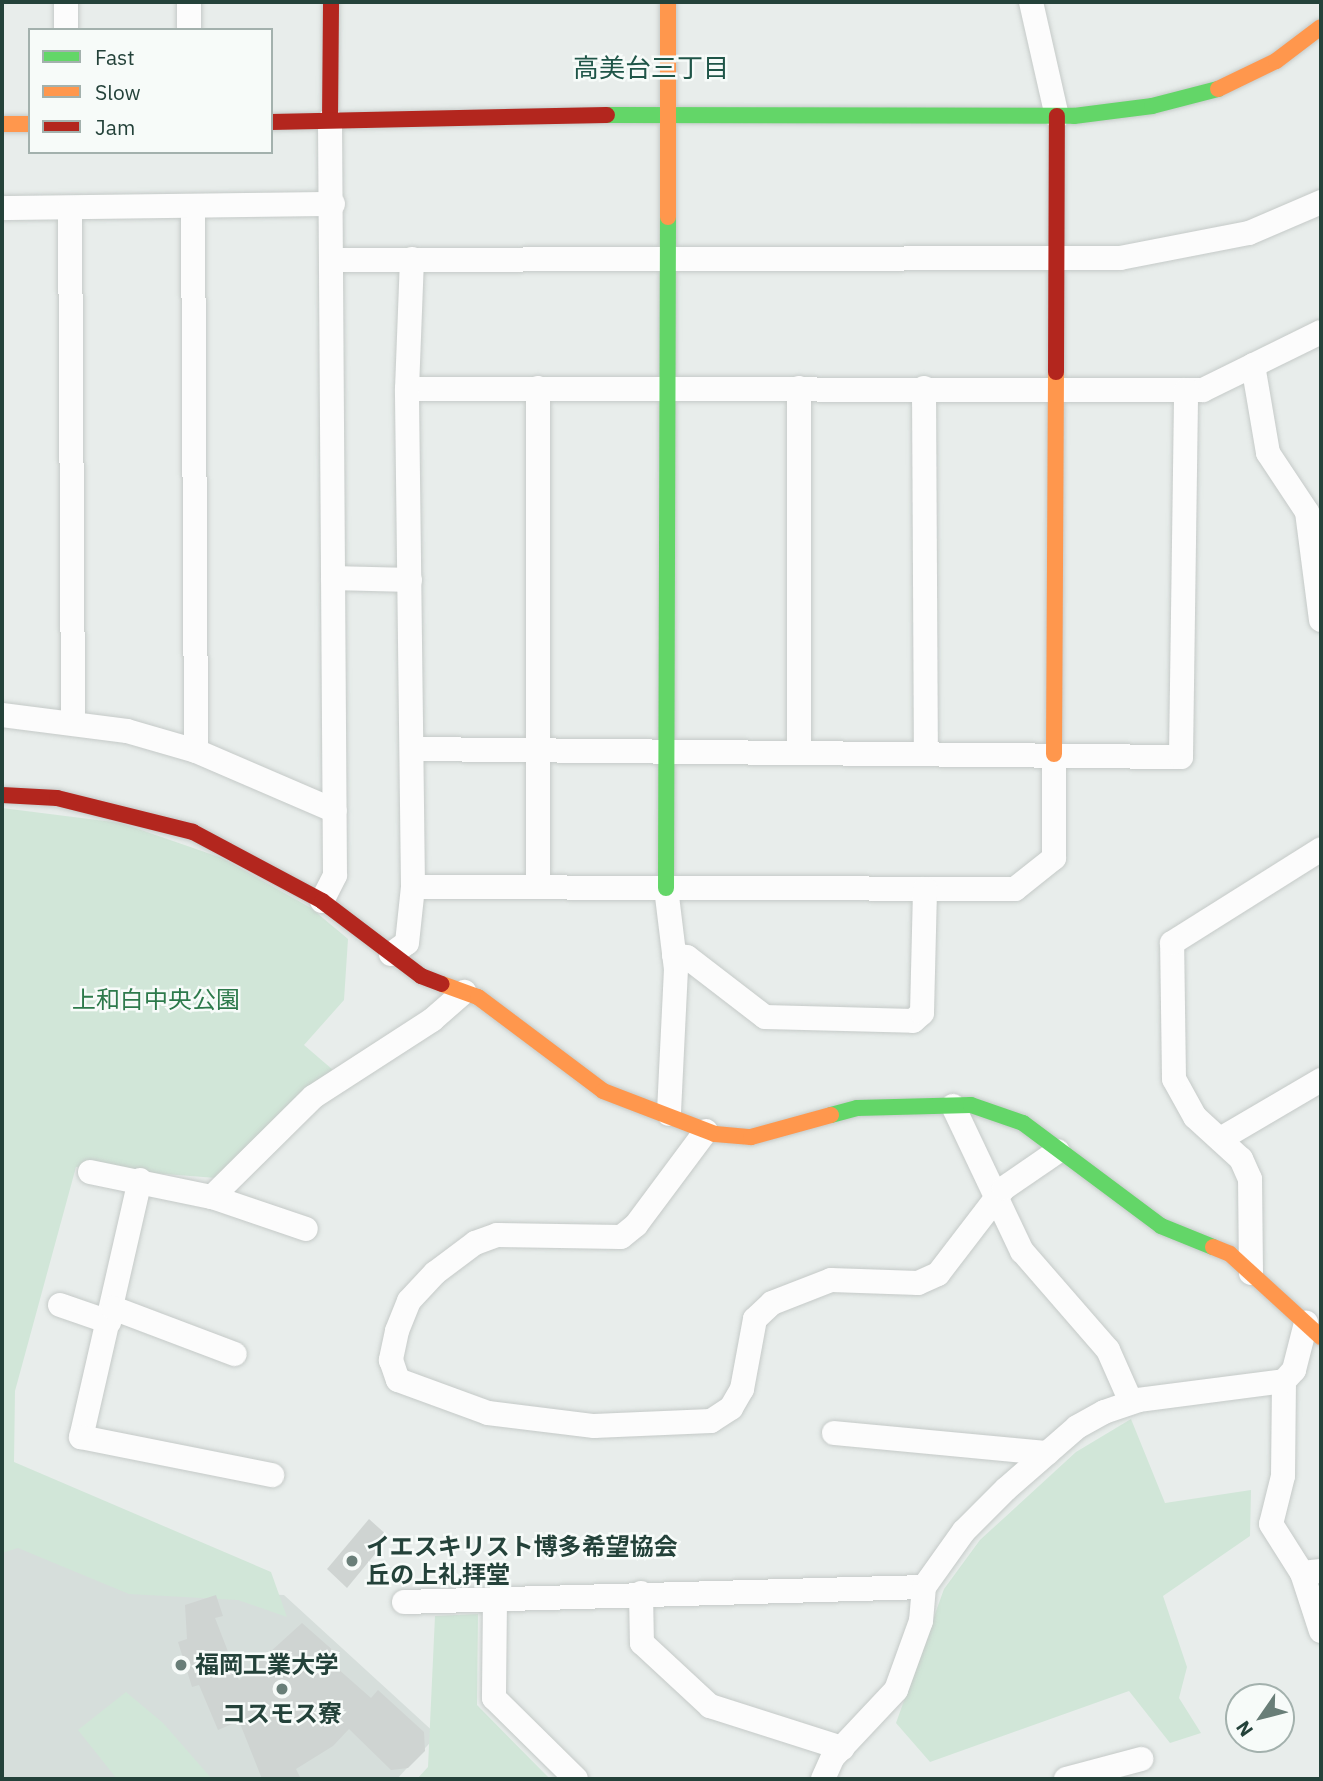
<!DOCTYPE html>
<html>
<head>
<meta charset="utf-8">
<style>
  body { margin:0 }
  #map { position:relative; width:1323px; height:1781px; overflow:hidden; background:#e8edeb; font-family:"IBM Plex Sans","Noto Sans JP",sans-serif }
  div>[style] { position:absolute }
  .built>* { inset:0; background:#d6dedb }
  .green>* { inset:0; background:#d1e6d8 }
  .building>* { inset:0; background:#cfd4d2 }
  .roads { filter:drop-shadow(0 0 2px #c5cac8) drop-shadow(0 0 2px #c5cac8) }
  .street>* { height:24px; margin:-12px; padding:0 12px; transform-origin:12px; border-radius:12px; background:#fcfcfc }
  .fast>* { height:16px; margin:-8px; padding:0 8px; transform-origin:8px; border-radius:8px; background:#63d668 }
  .slow>* { height:16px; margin:-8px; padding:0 8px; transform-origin:8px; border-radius:8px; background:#ff974d }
  .jam>* { height:16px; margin:-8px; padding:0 8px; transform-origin:8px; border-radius:8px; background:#b3261e }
  .dots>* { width:19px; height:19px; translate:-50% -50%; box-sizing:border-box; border:4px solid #f7fbf9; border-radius:50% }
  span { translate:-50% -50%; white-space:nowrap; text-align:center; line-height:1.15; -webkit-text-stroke:5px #f7fbf9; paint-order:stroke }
  .park-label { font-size:24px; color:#2d7a4b }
  .poi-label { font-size:24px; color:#24423a; font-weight:700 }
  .left { translate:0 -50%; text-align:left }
  .neighbourhood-label { font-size:26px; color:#1f5548 }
  .frame { position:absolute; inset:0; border:4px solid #24423a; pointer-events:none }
  .legend { position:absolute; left:28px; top:28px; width:245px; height:126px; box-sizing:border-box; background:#f7fbf9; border:2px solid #a3b1ad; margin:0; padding:9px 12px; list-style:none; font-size:21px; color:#24423a }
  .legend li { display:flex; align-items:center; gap:14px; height:35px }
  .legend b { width:35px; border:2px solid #a3b1ad }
  .north { position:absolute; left:1225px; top:1683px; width:70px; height:70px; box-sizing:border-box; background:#f7fbf9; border:2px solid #a3b1ad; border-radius:50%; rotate:235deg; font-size:19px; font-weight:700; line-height:28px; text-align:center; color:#24423a }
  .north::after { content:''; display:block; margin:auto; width:24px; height:32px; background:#697e78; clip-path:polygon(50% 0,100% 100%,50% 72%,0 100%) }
</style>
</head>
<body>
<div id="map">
  <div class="built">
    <i style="clip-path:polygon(2px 1529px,140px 1589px,284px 1595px,437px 1735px,397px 1779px,2px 1779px)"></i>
  </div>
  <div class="green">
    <i style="clip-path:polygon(2px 808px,121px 823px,222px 858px,311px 908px,348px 939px,344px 1000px,304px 1045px,333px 1070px,216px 1178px,76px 1167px,15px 1391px,14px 1462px,271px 1572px,287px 1617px,238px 1600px,129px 1594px,18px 1548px,2px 1553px)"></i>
    <i style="clip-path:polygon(1131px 1419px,1165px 1503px,1251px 1490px,1250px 1536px,1163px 1596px,1187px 1667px,1179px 1698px,1201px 1733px,1170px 1743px,1129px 1691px,930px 1762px,896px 1723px,944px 1589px,980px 1540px,1076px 1452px)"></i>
    <i style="clip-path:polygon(478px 1614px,477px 1705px,550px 1779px,417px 1779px,428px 1767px,435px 1616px)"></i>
    <i style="clip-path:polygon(126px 1692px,163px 1723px,212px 1779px,117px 1779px,78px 1730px)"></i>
  </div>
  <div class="building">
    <i style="clip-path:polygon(369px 1519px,389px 1537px,347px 1588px,327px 1569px)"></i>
    <i style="clip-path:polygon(216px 1595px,223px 1616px,215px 1618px,239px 1680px,302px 1623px,336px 1653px,329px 1661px,371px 1698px,378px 1690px,424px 1732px,425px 1751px,408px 1768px,391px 1770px,349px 1729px,333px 1746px,296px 1769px,301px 1779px,262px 1779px,239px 1721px,218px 1730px,199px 1685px,192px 1687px,178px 1642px,187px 1639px,185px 1605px)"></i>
  </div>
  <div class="roads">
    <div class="street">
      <i style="left:189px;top:2px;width:28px;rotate:90deg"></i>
      <i style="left:1031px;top:2px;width:117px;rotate:77.2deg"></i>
      <i style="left:66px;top:30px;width:28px;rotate:-90deg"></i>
      <i style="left:193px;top:206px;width:545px;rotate:89.68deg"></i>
      <i style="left:2px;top:208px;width:331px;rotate:-0.7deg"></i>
      <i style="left:70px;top:208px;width:513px;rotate:89.66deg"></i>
      <i style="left:333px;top:260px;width:787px;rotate:-0.15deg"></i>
      <i style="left:1120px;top:258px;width:131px;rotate:-11deg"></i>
      <i style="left:1249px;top:233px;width:78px;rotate:-23.3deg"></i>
      <i style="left:1253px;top:365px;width:89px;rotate:80.3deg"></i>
      <i style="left:1268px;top:453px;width:71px;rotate:56.5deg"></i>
      <i style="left:1307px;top:512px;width:109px;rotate:82.6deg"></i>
      <i style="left:538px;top:388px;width:499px;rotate:90deg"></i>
      <i style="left:799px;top:388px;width:365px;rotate:90deg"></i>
      <i style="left:924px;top:388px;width:363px;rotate:89.7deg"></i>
      <i style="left:407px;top:389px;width:796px;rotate:0.07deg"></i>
      <i style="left:1203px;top:390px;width:131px;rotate:-26.2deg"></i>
      <i style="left:333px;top:578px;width:77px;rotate:1.5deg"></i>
      <i style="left:2px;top:715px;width:126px;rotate:7.3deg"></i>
      <i style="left:127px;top:731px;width:72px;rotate:16.2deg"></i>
      <i style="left:196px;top:751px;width:151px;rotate:23.3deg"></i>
      <i style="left:413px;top:749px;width:768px;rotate:0.6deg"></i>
      <i style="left:1181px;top:757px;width:367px;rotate:-89.2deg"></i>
      <i style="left:413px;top:887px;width:602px;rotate:0.19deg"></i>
      <i style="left:1015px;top:889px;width:50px;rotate:-38.5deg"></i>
      <i style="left:1054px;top:858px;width:104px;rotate:-90deg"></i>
      <i style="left:666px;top:888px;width:82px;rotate:83deg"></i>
      <i style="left:676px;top:969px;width:145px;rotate:92.8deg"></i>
      <i style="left:322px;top:901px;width:29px;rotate:-63deg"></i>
      <i style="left:335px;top:875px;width:755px;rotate:-90.38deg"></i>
      <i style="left:391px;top:954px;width:19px;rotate:-35deg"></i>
      <i style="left:407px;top:943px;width:56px;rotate:-83.9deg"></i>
      <i style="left:413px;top:887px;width:498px;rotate:-90.7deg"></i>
      <i style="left:407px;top:389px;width:130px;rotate:-87.8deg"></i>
      <i style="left:674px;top:955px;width:13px;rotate:9deg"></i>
      <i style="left:687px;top:957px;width:98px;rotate:37.6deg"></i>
      <i style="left:765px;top:1017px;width:148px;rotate:1.5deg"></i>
      <i style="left:913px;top:1021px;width:12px;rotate:-42deg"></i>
      <i style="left:922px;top:1013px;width:124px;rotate:-88.6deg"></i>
      <i style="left:953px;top:1106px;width:161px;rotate:64.6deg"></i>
      <i style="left:1022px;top:1251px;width:131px;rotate:49deg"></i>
      <i style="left:1108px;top:1350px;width:57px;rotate:66.1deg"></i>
      <i style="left:706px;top:1131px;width:117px;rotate:126.7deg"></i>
      <i style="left:636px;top:1225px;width:19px;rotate:141deg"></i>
      <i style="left:621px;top:1237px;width:124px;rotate:-179.1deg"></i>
      <i style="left:497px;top:1235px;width:23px;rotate:160deg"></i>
      <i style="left:475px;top:1243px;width:50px;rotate:143.1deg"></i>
      <i style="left:435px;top:1273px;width:38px;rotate:133deg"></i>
      <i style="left:409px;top:1301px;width:32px;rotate:112deg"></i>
      <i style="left:397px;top:1331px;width:30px;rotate:102deg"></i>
      <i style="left:391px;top:1360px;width:21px;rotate:71deg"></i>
      <i style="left:398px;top:1380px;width:96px;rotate:20.1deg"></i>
      <i style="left:488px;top:1413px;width:107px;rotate:7deg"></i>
      <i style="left:594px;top:1426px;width:117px;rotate:-2.4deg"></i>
      <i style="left:711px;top:1421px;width:24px;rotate:-33deg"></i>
      <i style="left:731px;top:1408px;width:22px;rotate:-60deg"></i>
      <i style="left:742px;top:1389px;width:71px;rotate:-79.5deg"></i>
      <i style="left:755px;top:1319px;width:23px;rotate:-43deg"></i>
      <i style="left:772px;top:1303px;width:63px;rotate:-21.3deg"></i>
      <i style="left:831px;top:1280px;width:87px;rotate:2deg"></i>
      <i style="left:918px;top:1283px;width:22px;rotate:-24deg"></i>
      <i style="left:938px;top:1274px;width:108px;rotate:-52.5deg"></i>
      <i style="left:1004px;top:1188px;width:65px;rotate:-34.4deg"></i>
      <i style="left:1222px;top:1138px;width:115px;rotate:-30.4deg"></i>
      <i style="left:90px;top:1172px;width:125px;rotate:11.6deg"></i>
      <i style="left:212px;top:1197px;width:142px;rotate:-44.7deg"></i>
      <i style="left:313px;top:1097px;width:142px;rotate:-32.9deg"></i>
      <i style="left:432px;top:1020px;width:43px;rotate:-41.2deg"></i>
      <i style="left:140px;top:1180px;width:264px;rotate:102.9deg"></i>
      <i style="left:81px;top:1437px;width:195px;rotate:11.3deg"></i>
      <i style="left:212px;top:1197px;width:99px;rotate:18.8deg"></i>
      <i style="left:1251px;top:1273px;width:94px;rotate:-90.6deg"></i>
      <i style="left:1250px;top:1179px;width:22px;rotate:-114deg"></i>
      <i style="left:1241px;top:1159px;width:62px;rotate:-137.6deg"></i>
      <i style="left:1195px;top:1117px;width:43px;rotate:-118.9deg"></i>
      <i style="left:1174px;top:1079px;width:136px;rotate:-90.8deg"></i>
      <i style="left:1172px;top:943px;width:176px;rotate:-32.2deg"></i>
      <i style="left:60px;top:1305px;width:52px;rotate:19.1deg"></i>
      <i style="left:113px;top:1308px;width:130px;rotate:20.7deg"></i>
      <i style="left:1284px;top:1381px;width:95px;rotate:90.6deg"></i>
      <i style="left:1283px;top:1476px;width:49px;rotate:104deg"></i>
      <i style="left:1271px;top:1524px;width:58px;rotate:57.7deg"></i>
      <i style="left:1302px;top:1573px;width:19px;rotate:-6deg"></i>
      <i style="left:834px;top:1433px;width:214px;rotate:5.4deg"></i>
      <i style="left:1302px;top:1573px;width:61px;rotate:71.9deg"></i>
      <i style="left:641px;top:1593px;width:50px;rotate:88.9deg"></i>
      <i style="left:642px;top:1643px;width:93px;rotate:42.8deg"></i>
      <i style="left:710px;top:1706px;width:139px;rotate:17.7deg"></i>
      <i style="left:495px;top:1599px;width:99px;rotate:90.6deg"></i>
      <i style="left:494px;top:1698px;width:115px;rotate:44.6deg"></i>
      <i style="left:404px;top:1602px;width:520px;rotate:-1.65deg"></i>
      <i style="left:823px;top:1779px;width:24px;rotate:-66deg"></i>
      <i style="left:833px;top:1757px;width:92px;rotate:-46.8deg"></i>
      <i style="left:896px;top:1690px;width:73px;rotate:-70.1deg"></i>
      <i style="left:921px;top:1621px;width:34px;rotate:-85deg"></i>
      <i style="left:924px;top:1587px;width:69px;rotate:-54.5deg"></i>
      <i style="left:964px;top:1531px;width:59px;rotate:-45deg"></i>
      <i style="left:1006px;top:1489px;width:94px;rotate:-41.1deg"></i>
      <i style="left:1077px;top:1427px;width:31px;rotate:-29deg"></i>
      <i style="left:1104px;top:1412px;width:36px;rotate:-19deg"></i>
      <i style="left:1138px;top:1400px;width:147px;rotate:-7.4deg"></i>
      <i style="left:1284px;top:1381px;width:15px;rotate:-48deg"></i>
      <i style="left:1294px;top:1370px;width:49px;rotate:-75.7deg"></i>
      <i style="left:1066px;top:1779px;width:78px;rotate:-14.9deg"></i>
    </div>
    <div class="fast">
      <i style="left:607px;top:115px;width:467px;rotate:0.1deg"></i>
      <i style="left:1074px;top:116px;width:79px;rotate:-7.3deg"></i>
      <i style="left:1152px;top:106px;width:68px;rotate:-14.4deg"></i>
      <i style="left:666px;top:888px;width:671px;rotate:-89.83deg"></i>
      <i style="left:831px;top:1115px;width:27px;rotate:-15deg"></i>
      <i style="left:857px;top:1108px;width:114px;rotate:-1.5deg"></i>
      <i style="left:971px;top:1105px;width:55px;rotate:19.1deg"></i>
      <i style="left:1023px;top:1123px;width:172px;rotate:36.7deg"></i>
      <i style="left:1161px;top:1226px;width:56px;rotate:22deg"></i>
    </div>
    <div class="slow">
      <i style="left:1218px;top:89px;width:64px;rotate:-25.8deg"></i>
      <i style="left:1276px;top:61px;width:56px;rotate:-37.1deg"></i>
      <i style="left:2px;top:124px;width:28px"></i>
      <i style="left:668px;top:217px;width:215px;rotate:-90deg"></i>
      <i style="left:1054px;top:754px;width:382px;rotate:-89.7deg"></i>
      <i style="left:442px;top:984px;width:38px;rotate:20deg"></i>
      <i style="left:478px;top:997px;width:156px;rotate:36.9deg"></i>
      <i style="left:603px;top:1091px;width:120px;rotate:21deg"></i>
      <i style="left:715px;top:1134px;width:36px;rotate:5deg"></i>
      <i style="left:751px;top:1137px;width:83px;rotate:-15.4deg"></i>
      <i style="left:1213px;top:1247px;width:18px;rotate:22deg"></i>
      <i style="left:1230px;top:1254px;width:123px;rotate:42.4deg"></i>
    </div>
    <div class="jam">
      <i style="left:330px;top:120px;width:118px;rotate:-89.5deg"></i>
      <i style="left:271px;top:122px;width:336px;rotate:-1.2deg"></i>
      <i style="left:1056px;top:372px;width:256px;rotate:-89.8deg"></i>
      <i style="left:2px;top:795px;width:55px;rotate:3.1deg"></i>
      <i style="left:57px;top:798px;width:140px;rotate:14deg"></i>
      <i style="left:193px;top:832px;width:146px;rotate:28.1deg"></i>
      <i style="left:322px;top:901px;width:124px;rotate:37.1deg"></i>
      <i style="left:421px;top:976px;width:22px;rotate:21deg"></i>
    </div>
  </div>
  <div class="dots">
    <i style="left:352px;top:1561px;background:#697e78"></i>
    <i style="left:181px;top:1665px;background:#697e78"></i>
    <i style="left:282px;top:1689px;background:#697e78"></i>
  </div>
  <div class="park-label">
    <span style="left:156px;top:1000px">上和白中央公園</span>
  </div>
  <div class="poi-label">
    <span class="left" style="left:366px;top:1561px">イエスキリスト博多希望協会<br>丘の上礼拝堂</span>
    <span class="left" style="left:195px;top:1665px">福岡工業大学</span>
    <span style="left:282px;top:1714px">コスモス寮</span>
  </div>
  <div class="neighbourhood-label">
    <span style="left:651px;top:68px">高美台三丁目</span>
  </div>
  <div class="frame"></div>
  <ul class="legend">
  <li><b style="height:9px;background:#63d668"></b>Fast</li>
  <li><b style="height:9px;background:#ff974d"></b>Slow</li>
  <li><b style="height:9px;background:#b3261e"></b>Jam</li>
  </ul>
  <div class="north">N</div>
</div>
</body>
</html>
